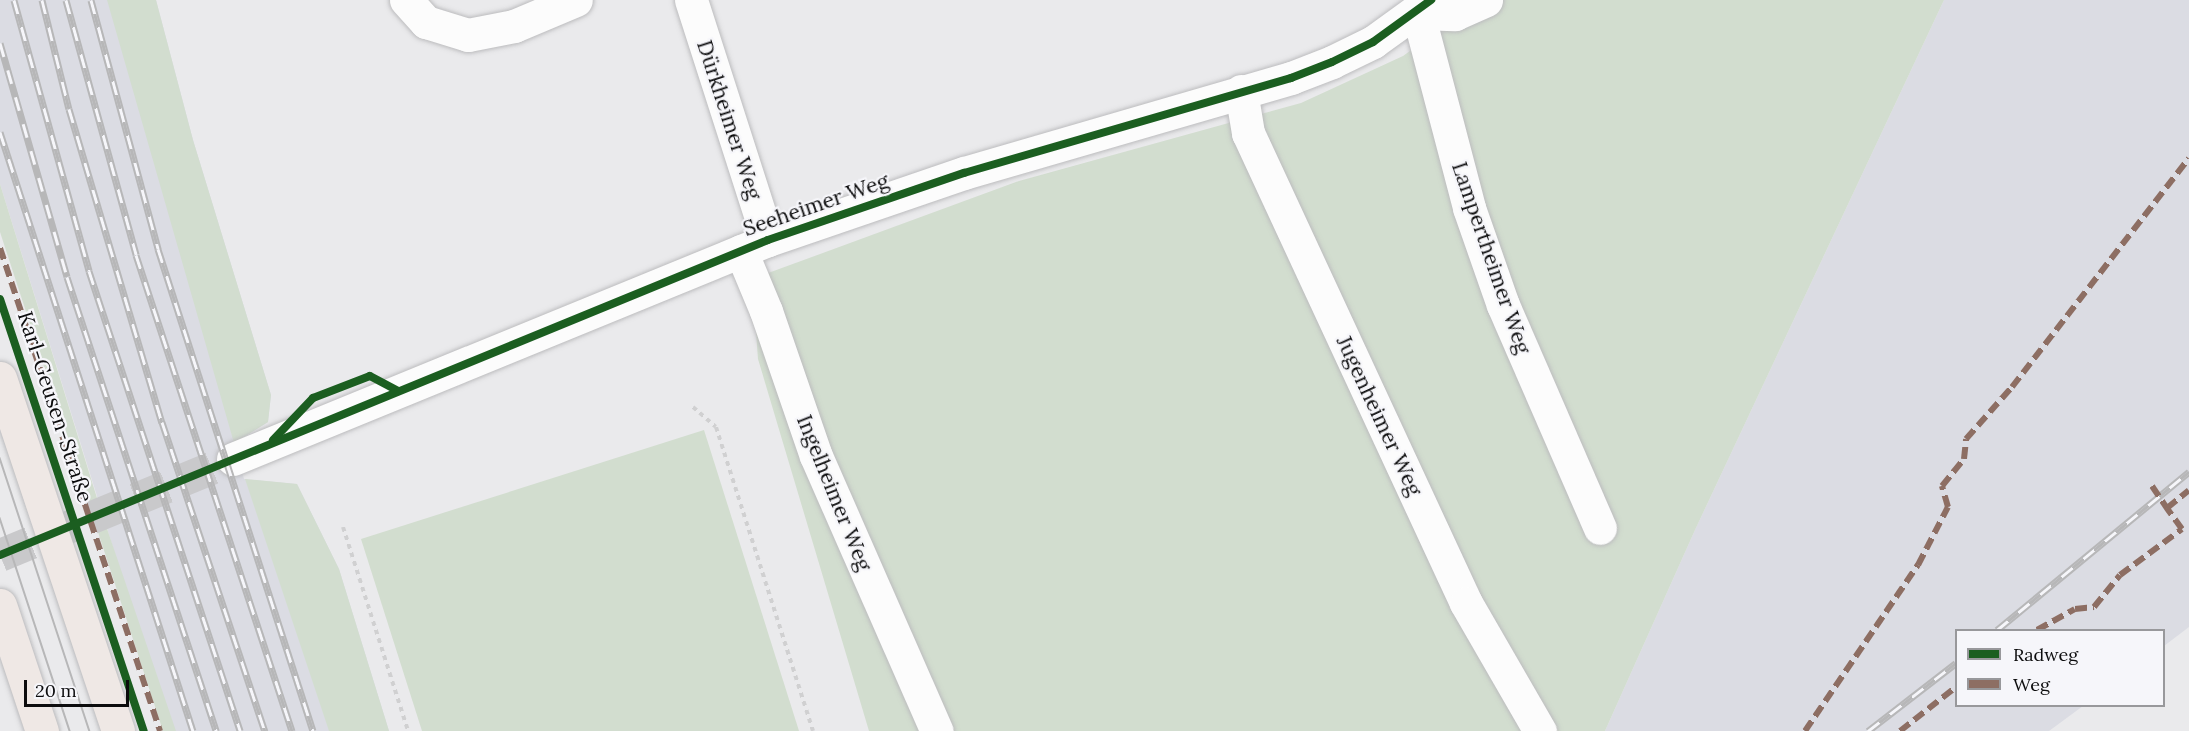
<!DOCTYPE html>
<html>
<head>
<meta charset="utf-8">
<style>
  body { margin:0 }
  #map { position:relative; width:2189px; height:731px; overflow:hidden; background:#eaeaec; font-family:Lora,serif }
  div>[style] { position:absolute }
  .built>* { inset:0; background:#dbdce3 }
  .green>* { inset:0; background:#d2ddcf }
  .minor-tunnel>* { height:33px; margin-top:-16.5px; transform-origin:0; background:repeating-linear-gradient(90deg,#c9c9cb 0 33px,transparent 0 49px) }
  .path>* { height:4px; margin-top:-2px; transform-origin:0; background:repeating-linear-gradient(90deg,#d0d0d1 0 4.5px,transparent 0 9px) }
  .roads { filter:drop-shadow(0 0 2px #bcbcbe) drop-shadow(0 0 2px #bcbcbe) }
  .minor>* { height:33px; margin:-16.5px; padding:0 16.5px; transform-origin:16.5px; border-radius:16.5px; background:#fcfcfc }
  .major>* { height:33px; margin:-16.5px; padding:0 16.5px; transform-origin:16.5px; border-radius:16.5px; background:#efe8e5 }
  .tram>* { height:1.5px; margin:-0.75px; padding:0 0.75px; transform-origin:0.75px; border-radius:0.75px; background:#b7b7b8 }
  .rail>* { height:7px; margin-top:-3.5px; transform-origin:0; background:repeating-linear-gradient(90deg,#f6f6fa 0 14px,#b7b7b8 0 28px); box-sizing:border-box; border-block:2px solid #b7b7b8 }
  .quiet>* { height:6px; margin-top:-3px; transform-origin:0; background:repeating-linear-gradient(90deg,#8d6e63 0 12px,transparent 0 18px) }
  .cycleway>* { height:8px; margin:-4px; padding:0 4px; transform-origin:4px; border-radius:4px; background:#1b5e20 }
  span { translate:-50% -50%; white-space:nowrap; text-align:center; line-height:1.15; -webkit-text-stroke:4.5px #f6f6fa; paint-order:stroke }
  .street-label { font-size:21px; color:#0c0c0d }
  .legend { position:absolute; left:1955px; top:629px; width:210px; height:78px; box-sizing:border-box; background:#f6f6fa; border:2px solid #98989b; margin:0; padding:8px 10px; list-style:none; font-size:18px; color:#0c0c0d }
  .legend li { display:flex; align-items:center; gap:12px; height:30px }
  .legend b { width:30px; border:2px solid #98989b }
  .scale { position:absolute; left:24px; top:680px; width:105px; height:27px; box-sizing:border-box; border:3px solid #0c0c0d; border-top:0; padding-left:8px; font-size:18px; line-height:21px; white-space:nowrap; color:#0c0c0d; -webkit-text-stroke:4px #f6f6fa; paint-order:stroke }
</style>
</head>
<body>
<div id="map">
  <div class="built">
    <i style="clip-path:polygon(0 0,156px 0,193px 140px,271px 395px,268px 422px,234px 443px,244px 479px,297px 484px,339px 569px,389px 731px,170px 731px,0 184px)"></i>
    <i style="clip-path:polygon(1944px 0,2189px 0,2189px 627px,2164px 646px,2164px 630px,1956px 630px,1956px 706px,2083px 706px,2049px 731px,1605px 731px,1695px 530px)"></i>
  </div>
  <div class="green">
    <i style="clip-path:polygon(107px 0,156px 0,193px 140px,271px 395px,268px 422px,234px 443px)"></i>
    <i style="clip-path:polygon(1481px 0,1944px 0,1695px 530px,1605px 731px,869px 731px,758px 359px,752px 279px,1019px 181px,1301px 103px,1403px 56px)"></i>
    <i style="clip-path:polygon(0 184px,101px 511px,176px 731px,163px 731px,0 232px)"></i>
    <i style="clip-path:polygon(704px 430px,799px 731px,422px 731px,361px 539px)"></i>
    <i style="clip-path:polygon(245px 479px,297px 484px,339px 569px,389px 731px,329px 731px)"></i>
  </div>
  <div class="minor-tunnel">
    <i style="left:0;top:555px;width:252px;rotate:-22.4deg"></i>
  </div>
  <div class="path">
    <i style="left:693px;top:407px;width:30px;rotate:41deg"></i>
    <i style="left:716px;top:427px;width:319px;rotate:72.3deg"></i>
    <i style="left:343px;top:527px;width:214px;rotate:72.3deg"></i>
  </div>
  <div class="roads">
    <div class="minor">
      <i style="left:406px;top:0;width:30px;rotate:48deg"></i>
      <i style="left:426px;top:22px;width:44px;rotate:17.2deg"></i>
      <i style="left:468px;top:35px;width:47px;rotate:-11.1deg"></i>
      <i style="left:514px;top:26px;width:67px;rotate:-22.8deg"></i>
      <i style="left:691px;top:0;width:252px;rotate:72.2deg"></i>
      <i style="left:1418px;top:13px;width:202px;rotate:75.3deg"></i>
      <i style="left:1469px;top:208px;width:103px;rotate:70.7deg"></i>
      <i style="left:1503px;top:305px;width:243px;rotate:66.5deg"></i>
      <i style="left:1418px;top:13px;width:37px;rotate:2deg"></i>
      <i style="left:1455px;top:14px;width:34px;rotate:-24deg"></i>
      <i style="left:1241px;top:91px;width:43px;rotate:80.5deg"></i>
      <i style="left:1248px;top:133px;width:518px;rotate:65.12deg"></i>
      <i style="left:1466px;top:603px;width:148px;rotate:60deg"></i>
      <i style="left:741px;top:251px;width:65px;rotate:67.4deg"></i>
      <i style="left:766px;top:311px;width:153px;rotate:71deg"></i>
      <i style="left:816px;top:456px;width:300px;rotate:66.3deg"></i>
      <i style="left:233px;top:459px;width:578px;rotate:-22.26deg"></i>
      <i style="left:768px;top:240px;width:207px;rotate:-18.9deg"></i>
      <i style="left:964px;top:173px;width:341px;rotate:-16.2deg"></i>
      <i style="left:1291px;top:78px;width:44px;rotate:-21.3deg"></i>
      <i style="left:1332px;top:62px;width:46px;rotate:-26deg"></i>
      <i style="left:1373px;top:42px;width:72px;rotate:-35.9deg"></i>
    </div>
    <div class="major">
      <i style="left:0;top:378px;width:372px;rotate:71.5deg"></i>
      <i style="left:0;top:605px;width:133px;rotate:71.6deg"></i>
    </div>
  </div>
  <div class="tram">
    <i style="left:0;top:458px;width:287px;rotate:71.8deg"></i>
    <i style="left:0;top:518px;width:224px;rotate:71.8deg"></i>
  </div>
  <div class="rail">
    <i style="left:14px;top:0;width:281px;rotate:74.5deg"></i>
    <i style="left:89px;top:271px;width:484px;rotate:71.8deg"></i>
    <i style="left:42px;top:0;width:112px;rotate:76.1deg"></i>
    <i style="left:69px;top:109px;width:327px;rotate:73.5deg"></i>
    <i style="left:162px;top:422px;width:326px;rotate:71.6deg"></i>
    <i style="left:66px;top:0;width:264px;rotate:74.6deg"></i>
    <i style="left:136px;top:255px;width:501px;rotate:71.85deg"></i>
    <i style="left:91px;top:0;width:258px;rotate:74.9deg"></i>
    <i style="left:158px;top:249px;width:506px;rotate:72.17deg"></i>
    <i style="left:0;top:43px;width:243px;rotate:74deg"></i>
    <i style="left:67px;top:277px;width:478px;rotate:71.8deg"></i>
    <i style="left:0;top:132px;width:629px;rotate:72.14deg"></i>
    <i style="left:1997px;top:630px;width:249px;rotate:-39.5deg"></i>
    <i style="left:1868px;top:731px;width:111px;rotate:-37.7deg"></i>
  </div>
  <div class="quiet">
    <i style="left:0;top:248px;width:509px;rotate:71.67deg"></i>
    <i style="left:2152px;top:486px;width:27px;rotate:56deg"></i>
    <i style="left:2037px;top:630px;width:43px;rotate:-28.9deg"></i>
    <i style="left:2075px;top:609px;width:19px;rotate:-6deg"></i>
    <i style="left:2094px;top:607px;width:41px;rotate:-50.9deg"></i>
    <i style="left:2120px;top:575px;width:77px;rotate:-36.6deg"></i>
    <i style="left:2182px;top:529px;width:26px;rotate:-126deg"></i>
    <i style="left:2167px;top:508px;width:28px;rotate:-39deg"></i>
    <i style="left:1805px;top:731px;width:201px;rotate:-55.8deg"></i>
    <i style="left:1918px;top:565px;width:65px;rotate:-62.7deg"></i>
    <i style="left:1948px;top:507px;width:22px;rotate:-106deg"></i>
    <i style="left:1942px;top:486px;width:35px;rotate:-51deg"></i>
    <i style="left:1964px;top:459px;width:20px;rotate:-84deg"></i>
    <i style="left:1966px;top:439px;width:69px;rotate:-48.5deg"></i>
    <i style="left:2012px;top:387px;width:289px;rotate:-52.3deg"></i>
    <i style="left:1900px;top:731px;width:71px;rotate:-38.2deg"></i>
  </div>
  <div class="cycleway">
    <i style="left:0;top:299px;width:455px;rotate:71.6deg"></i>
    <i style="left:273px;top:440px;width:58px;rotate:-46.4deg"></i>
    <i style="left:313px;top:398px;width:61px;rotate:-21.1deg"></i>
    <i style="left:370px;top:376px;width:32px;rotate:28deg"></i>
    <i style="left:0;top:555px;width:830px;rotate:-22.3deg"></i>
    <i style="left:768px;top:240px;width:207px;rotate:-18.9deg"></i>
    <i style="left:964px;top:173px;width:341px;rotate:-16.2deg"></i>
    <i style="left:1291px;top:78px;width:44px;rotate:-21.3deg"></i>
    <i style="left:1332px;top:62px;width:46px;rotate:-26deg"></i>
    <i style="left:1373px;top:42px;width:72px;rotate:-35.9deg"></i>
  </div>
  <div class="street-label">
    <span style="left:729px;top:120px;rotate:72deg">Dürkheimer Weg</span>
    <span style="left:816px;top:205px;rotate:-19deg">Seeheimer Weg</span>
    <span style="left:1491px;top:258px;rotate:71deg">Lampertheimer Weg</span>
    <span style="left:55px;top:407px;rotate:72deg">Karl-Geusen-Straße</span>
    <span style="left:1379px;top:416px;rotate:65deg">Jugenheimer Weg</span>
    <span style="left:834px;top:493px;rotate:68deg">Ingelheimer Weg</span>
  </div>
  <ul class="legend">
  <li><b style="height:8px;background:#1b5e20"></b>Radweg</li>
  <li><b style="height:8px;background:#8d6e63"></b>Weg</li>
  </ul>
  <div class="scale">20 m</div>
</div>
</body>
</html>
